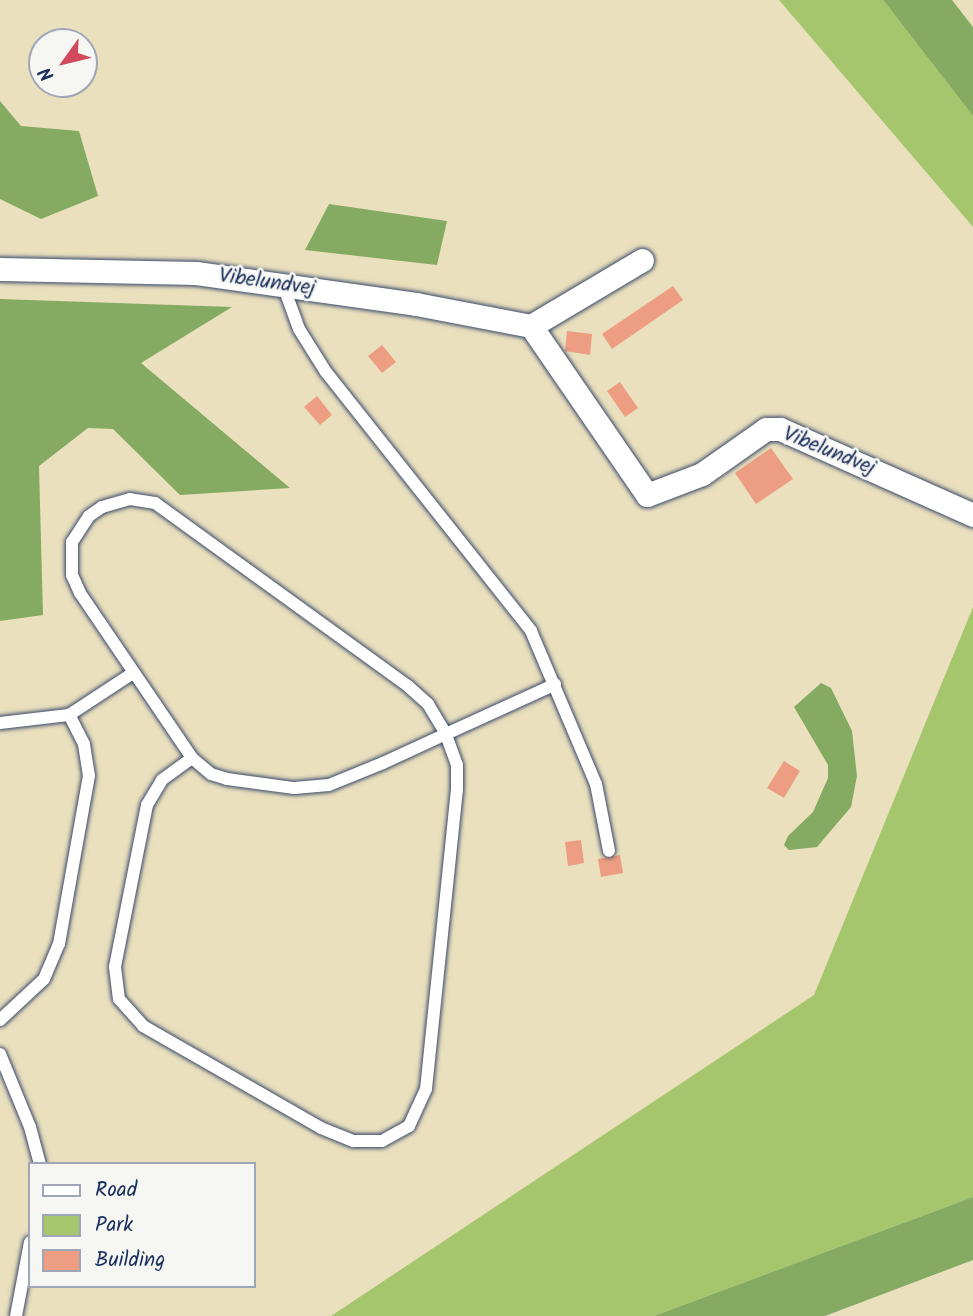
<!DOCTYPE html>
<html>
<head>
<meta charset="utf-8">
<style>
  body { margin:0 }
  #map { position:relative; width:973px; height:1316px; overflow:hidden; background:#eae0be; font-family:Kalam,sans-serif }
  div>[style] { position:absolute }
  .green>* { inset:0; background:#a6c66e }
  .forest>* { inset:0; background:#84ab61 }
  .building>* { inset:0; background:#ed9e82 }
  .roads { filter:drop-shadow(0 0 2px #3a4a6c) drop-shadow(0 0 2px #3a4a6c) }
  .lane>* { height:12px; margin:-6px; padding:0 6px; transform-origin:6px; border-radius:6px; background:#fff }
  .street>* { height:23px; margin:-11.5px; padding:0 11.5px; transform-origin:11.5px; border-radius:11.5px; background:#fff }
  span { translate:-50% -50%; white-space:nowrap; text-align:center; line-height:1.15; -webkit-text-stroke:5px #f6f6f2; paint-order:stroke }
  .street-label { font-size:21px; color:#1b2f5e }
  .legend { position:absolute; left:28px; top:1162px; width:228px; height:126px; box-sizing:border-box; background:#f6f6f2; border:2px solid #9ea6b7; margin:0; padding:9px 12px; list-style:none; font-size:21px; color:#1b2f5e }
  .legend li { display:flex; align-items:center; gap:14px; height:35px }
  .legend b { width:35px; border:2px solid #9ea6b7 }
  .north { position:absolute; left:28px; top:28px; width:70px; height:70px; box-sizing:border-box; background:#f6f6f2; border:2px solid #9ea6b7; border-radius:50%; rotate:236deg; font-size:19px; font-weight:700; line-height:28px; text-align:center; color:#1b2f5e }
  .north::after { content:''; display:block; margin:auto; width:24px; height:32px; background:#d1495b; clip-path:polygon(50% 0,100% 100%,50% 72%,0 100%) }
</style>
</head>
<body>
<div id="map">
  <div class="green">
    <i style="clip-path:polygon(779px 0,883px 0,973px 116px,973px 227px)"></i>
    <i style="clip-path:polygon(973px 607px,973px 1197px,654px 1316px,331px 1316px,814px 995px)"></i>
  </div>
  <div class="forest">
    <i style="clip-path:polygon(883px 0,952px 0,973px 27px,973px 116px)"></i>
    <i style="clip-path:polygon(0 101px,21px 126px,79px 131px,98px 196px,41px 219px,0 199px)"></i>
    <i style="clip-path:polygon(329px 204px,447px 221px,437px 265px,305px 250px)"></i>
    <i style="clip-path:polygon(0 299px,232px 307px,141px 363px,290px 488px,180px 495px,113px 429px,88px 428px,39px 466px,43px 615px,0 621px)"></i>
    <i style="clip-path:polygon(821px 683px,831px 688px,852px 731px,857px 776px,851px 807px,817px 847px,789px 850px,784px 845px,788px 836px,813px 812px,828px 778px,828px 765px,794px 707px)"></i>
    <i style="clip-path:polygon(973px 1197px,973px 1260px,825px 1316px,654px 1316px)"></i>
  </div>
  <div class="building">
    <i style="clip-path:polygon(673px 286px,683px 300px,612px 349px,602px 334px)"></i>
    <i style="clip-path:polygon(567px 331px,592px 334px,590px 355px,565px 351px)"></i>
    <i style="clip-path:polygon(382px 345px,396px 362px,382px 373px,368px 356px)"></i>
    <i style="clip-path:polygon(620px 382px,638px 408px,625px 417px,607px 391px)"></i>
    <i style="clip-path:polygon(317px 396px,332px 415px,320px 425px,304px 407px)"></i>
    <i style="clip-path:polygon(771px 448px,793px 479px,756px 504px,735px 473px)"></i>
    <i style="clip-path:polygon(784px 761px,800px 771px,784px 798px,767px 788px)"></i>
    <i style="clip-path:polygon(581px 840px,584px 863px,568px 866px,565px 842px)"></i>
    <i style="clip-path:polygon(620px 855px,623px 873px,601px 877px,598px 859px)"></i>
  </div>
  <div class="roads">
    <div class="lane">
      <i style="left:283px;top:285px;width:47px;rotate:70deg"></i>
      <i style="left:299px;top:329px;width:51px;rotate:57.9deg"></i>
      <i style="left:326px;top:372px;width:330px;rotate:51.6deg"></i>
      <i style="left:531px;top:631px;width:166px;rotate:67deg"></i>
      <i style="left:596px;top:784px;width:68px;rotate:79deg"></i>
      <i style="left:0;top:723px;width:69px;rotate:-6.6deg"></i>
      <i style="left:69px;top:715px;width:77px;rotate:-33.3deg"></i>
      <i style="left:192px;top:758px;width:37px;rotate:144deg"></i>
      <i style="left:162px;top:780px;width:29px;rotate:121deg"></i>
      <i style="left:147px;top:805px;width:165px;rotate:101.2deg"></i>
      <i style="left:115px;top:967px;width:32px;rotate:83deg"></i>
      <i style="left:119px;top:999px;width:36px;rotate:48deg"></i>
      <i style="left:143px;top:1026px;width:205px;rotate:29.8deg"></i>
      <i style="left:321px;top:1128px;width:35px;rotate:22deg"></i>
      <i style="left:354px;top:1141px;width:28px"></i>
      <i style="left:382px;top:1141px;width:31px;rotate:-29deg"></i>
      <i style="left:409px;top:1126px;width:41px;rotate:-65.3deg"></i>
      <i style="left:426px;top:1089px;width:301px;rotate:-84.1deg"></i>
      <i style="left:457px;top:790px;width:25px;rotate:-90deg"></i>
      <i style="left:457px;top:765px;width:33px;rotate:-110deg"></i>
      <i style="left:446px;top:734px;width:35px;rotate:-121deg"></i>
      <i style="left:428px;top:704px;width:27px;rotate:-138deg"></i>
      <i style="left:408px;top:686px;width:312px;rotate:-144.1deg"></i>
      <i style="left:155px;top:503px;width:25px;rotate:-171deg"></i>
      <i style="left:130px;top:499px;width:29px;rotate:164deg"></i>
      <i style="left:102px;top:507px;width:16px;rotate:145deg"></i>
      <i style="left:89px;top:516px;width:31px;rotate:123deg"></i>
      <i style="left:72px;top:542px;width:33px;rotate:90deg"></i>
      <i style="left:72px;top:575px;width:20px;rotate:66deg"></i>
      <i style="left:80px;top:593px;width:199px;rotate:55.8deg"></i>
      <i style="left:192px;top:758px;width:25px;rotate:40deg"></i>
      <i style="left:211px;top:774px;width:17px;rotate:17deg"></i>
      <i style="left:227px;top:779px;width:68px;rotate:7.7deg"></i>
      <i style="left:294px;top:788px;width:35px;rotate:-5deg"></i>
      <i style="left:329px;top:785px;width:58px;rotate:-22.2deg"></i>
      <i style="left:383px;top:763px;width:69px;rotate:-24.7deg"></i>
      <i style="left:446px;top:734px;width:111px;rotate:-24.5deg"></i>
      <i style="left:547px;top:688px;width:9px;rotate:-27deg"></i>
      <i style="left:0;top:1020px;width:60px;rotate:-43deg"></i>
      <i style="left:44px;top:979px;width:38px;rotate:-67deg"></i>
      <i style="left:59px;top:944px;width:171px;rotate:-79.9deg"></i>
      <i style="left:89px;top:776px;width:32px;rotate:-99deg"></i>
      <i style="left:84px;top:744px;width:33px;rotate:-117deg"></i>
      <i style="left:0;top:1054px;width:79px;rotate:67.7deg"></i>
      <i style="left:30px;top:1127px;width:38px;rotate:75deg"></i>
      <i style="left:16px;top:1316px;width:75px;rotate:-79.3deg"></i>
    </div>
    <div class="street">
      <i style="left:0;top:269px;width:196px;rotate:1.2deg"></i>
      <i style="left:196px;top:273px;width:222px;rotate:8deg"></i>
      <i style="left:416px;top:304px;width:117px;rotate:10.8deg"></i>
      <i style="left:531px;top:326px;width:129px;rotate:-30.7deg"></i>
      <i style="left:531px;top:326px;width:205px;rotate:55.5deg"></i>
      <i style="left:647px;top:495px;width:59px;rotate:-20.9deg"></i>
      <i style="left:702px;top:474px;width:78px;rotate:-35.1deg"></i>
      <i style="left:766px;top:429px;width:14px"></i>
      <i style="left:780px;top:429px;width:211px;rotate:24deg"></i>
    </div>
  </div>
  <div class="street-label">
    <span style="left:267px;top:283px;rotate:8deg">Vibelundvej</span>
    <span style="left:829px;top:452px;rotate:22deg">Vibelundvej</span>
  </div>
  <ul class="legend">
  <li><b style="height:9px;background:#fff"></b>Road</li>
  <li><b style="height:19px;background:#a6c66e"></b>Park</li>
  <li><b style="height:19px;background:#ed9e82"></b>Building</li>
  </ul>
  <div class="north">N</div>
</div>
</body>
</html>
